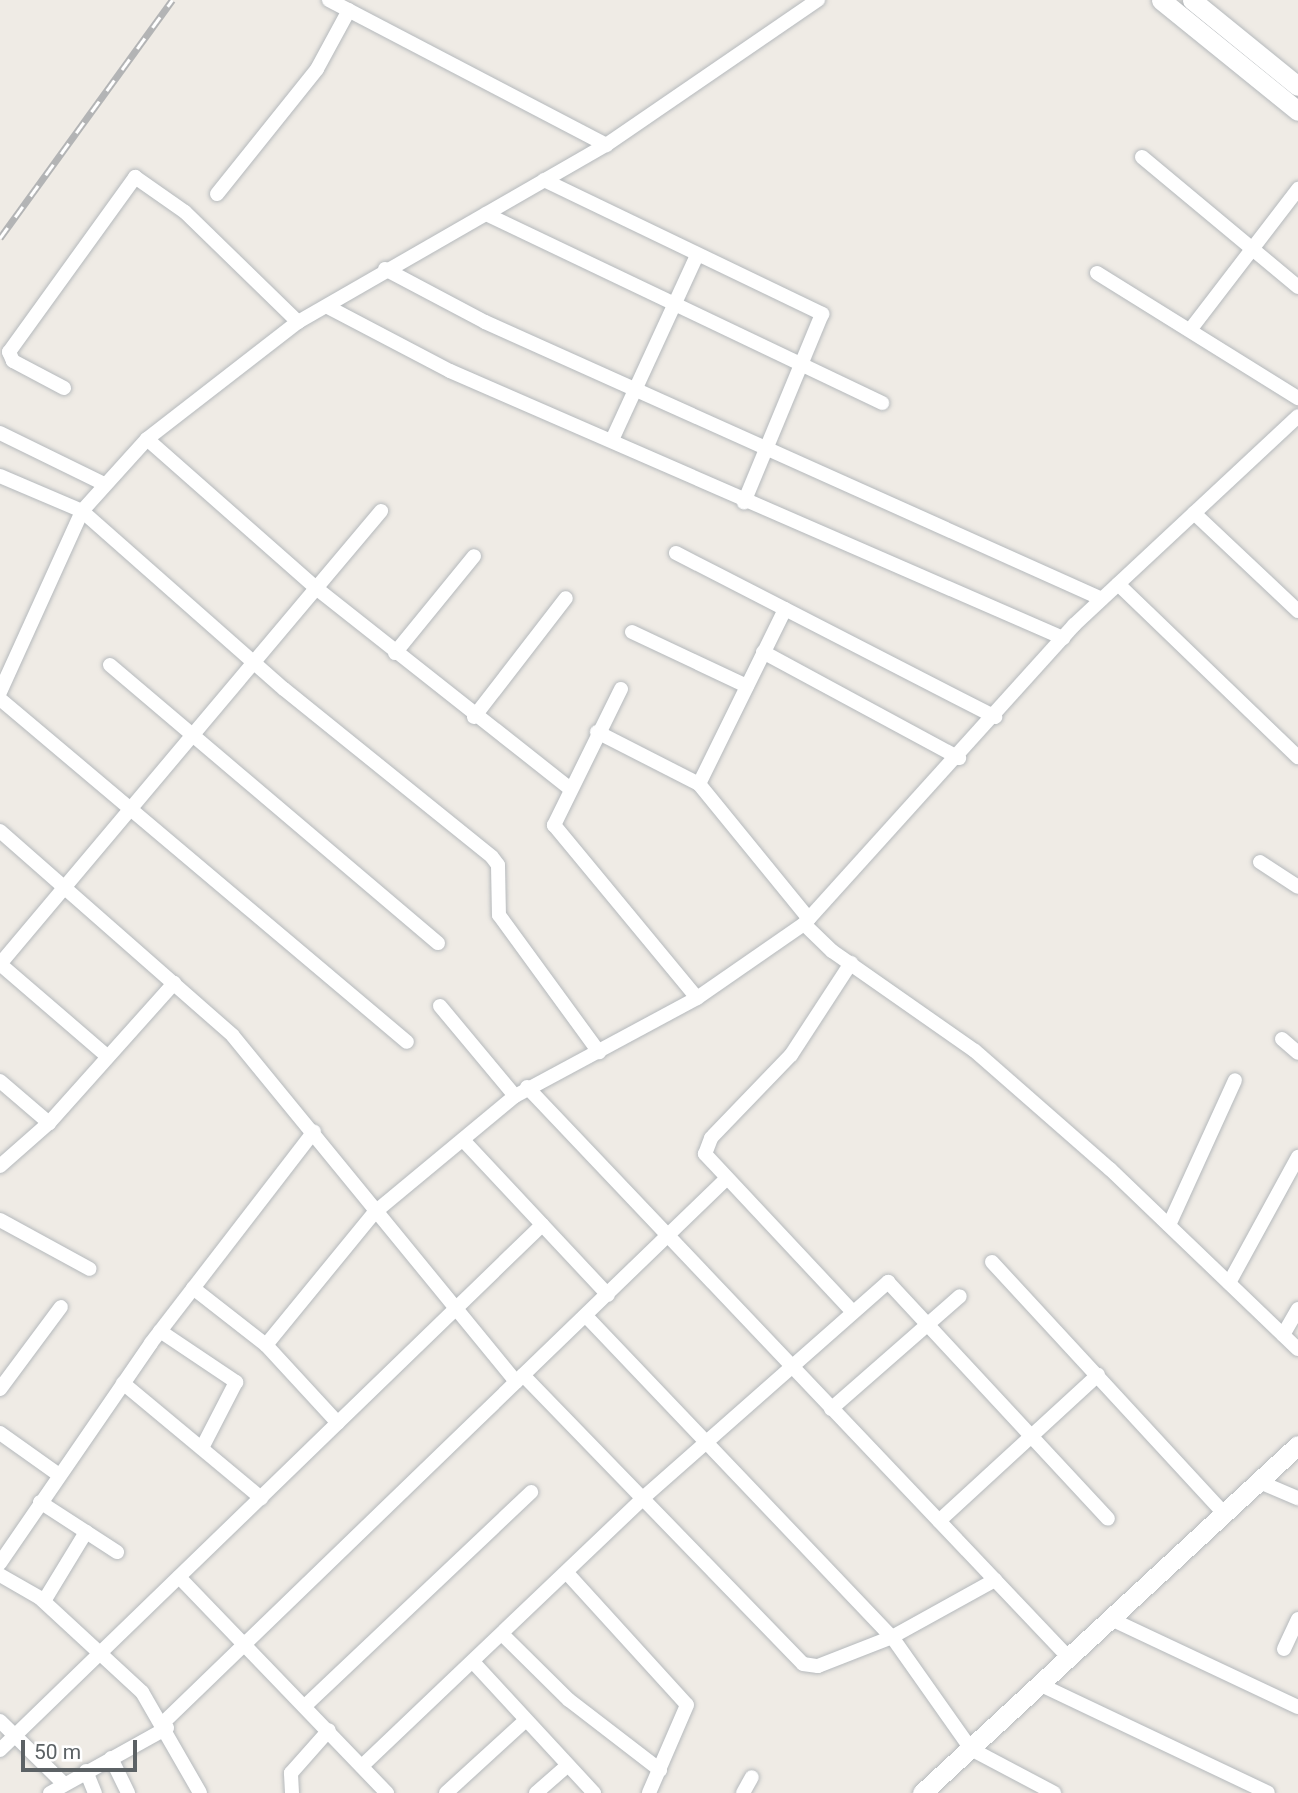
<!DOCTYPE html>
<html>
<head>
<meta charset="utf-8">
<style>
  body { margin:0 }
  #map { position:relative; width:1298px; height:1793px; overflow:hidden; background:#efebe5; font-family:Roboto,sans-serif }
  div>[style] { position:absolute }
  .roads { filter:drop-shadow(0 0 2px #b5b9bc) drop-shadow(0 0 2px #b5b9bc) }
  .street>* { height:14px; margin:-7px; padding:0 7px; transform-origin:7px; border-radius:7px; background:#fff }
  .secondary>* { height:19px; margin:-9.5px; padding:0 9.5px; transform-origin:9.5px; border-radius:9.5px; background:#fff }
  .rail>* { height:7px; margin-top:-3.5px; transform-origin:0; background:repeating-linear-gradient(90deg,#fff 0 13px,#b3b4b5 0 26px); box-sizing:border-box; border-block:2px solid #b3b4b5 }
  span { translate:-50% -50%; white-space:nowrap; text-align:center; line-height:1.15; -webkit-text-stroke:5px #fff; paint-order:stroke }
  .scale { position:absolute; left:21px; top:1740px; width:116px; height:32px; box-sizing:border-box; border:4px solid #5c6265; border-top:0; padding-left:9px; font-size:21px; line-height:24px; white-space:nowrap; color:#5c6265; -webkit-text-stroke:5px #fff; paint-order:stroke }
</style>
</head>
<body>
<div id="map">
  <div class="roads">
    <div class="street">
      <i style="left:329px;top:0;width:313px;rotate:27.6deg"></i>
      <i style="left:1142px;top:157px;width:203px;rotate:39.8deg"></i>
      <i style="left:544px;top:180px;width:309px;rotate:25.7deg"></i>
      <i style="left:822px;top:314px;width:204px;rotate:112.5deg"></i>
      <i style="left:217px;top:194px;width:160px;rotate:-51.3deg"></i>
      <i style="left:317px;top:69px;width:67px;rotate:-61.5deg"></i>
      <i style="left:486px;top:214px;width:439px;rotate:25.5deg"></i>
      <i style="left:385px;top:269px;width:113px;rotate:27.9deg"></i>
      <i style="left:485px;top:322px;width:676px;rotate:24.18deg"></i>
      <i style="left:1097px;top:273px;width:237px;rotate:31.9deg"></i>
      <i style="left:328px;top:307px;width:138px;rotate:27.7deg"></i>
      <i style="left:450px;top:371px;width:669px;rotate:23.54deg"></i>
      <i style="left:1190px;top:330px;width:178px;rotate:-52.5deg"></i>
      <i style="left:64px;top:388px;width:58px;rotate:-152.1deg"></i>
      <i style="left:13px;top:361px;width:10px;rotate:-114deg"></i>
      <i style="left:9px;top:352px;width:216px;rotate:-54.2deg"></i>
      <i style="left:135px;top:177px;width:61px;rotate:35deg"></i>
      <i style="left:185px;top:212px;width:158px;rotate:44.2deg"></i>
      <i style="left:0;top:433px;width:116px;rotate:26.1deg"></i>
      <i style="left:147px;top:439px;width:225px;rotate:41.4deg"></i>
      <i style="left:316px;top:588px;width:323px;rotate:38.3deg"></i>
      <i style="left:612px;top:440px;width:204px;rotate:-65.3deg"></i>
      <i style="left:0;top:476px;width:89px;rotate:23.1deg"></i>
      <i style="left:82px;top:511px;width:269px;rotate:41.4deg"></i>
      <i style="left:284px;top:689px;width:267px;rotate:38.9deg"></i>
      <i style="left:492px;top:857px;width:10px;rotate:53deg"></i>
      <i style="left:498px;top:865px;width:50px;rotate:88.9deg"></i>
      <i style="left:499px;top:915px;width:170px;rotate:53.9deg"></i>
      <i style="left:1194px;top:513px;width:143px;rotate:43.3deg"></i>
      <i style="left:676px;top:553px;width:359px;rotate:27.2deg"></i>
      <i style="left:1118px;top:584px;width:250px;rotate:43.9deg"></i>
      <i style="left:632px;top:632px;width:127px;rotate:25.2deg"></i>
      <i style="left:763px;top:652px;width:223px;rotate:28.4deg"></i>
      <i style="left:395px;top:653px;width:125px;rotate:-50.8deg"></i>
      <i style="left:110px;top:665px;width:430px;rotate:40.3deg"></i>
      <i style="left:621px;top:689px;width:152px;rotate:116.2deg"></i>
      <i style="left:554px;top:825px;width:224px;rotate:50.4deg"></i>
      <i style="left:0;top:692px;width:199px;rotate:-65.6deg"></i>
      <i style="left:82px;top:511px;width:97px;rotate:-47.9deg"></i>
      <i style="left:147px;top:439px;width:191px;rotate:-37.8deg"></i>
      <i style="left:298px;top:322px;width:355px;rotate:-29.9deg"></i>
      <i style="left:606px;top:145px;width:257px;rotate:-34.4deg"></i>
      <i style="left:0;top:699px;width:532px;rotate:40.12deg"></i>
      <i style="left:474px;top:717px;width:150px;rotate:-52.3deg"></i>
      <i style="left:597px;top:732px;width:114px;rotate:27deg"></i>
      <i style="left:699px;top:784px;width:174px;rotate:50.8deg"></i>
      <i style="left:699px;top:784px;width:195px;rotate:-63.8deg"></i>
      <i style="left:0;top:831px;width:310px;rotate:41.3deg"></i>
      <i style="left:233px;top:1036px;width:447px;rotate:50.7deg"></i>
      <i style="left:1260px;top:862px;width:45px;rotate:33.3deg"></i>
      <i style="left:804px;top:924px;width:39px;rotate:44deg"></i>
      <i style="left:832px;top:951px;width:174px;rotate:35deg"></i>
      <i style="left:975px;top:1051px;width:179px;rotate:41.2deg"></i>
      <i style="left:1110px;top:1169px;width:260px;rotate:43.8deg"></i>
      <i style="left:0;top:964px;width:592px;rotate:-49.93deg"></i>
      <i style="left:0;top:964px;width:141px;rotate:40.7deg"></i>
      <i style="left:440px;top:1006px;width:117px;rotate:50.2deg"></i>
      <i style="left:1282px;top:1039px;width:21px;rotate:41deg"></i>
      <i style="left:0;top:1081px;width:65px;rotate:40.6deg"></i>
      <i style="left:527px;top:1087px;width:789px;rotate:46.49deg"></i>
      <i style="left:463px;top:1140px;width:212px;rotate:46.9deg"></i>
      <i style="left:0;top:1166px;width:65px;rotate:-41.3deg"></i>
      <i style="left:49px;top:1123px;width:188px;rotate:-48.2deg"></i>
      <i style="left:0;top:1220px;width:102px;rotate:28.6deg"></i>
      <i style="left:1169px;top:1225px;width:159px;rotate:-65.5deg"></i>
      <i style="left:992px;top:1262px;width:345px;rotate:47.3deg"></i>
      <i style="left:1229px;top:1283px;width:144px;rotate:-61.3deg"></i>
      <i style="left:193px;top:1288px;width:93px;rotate:38deg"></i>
      <i style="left:266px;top:1345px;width:106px;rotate:47.3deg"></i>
      <i style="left:851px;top:1310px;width:214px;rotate:-133.1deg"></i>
      <i style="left:705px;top:1154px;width:17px;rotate:-69deg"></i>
      <i style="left:711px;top:1138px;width:115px;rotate:-46.1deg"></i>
      <i style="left:791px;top:1055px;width:110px;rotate:-56.9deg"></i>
      <i style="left:586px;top:1316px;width:443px;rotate:46.4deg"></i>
      <i style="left:892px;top:1637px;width:137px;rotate:54.8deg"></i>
      <i style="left:971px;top:1749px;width:94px;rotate:27.9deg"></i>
      <i style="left:160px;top:1331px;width:92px;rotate:33.9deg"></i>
      <i style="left:236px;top:1382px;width:72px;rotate:117.3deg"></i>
      <i style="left:1283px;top:1335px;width:30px;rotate:-60deg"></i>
      <i style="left:266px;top:1345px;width:171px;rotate:-50.7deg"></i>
      <i style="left:374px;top:1213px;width:183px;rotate:-39.7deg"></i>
      <i style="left:515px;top:1096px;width:207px;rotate:-28.3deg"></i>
      <i style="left:697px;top:998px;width:130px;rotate:-34.7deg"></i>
      <i style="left:804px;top:924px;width:403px;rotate:-47.9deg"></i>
      <i style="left:1074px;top:625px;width:306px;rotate:-43deg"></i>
      <i style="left:523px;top:1375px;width:402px;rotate:45.9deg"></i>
      <i style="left:803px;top:1664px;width:15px;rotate:8deg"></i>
      <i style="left:818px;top:1666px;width:79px;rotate:-21.4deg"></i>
      <i style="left:892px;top:1637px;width:118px;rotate:-29deg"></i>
      <i style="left:123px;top:1383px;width:180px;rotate:39.8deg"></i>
      <i style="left:0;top:1389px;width:102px;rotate:-53.4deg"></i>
      <i style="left:831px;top:1409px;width:171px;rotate:-41.2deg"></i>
      <i style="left:0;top:1433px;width:72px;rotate:35.4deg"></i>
      <i style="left:1262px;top:1483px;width:39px;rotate:23deg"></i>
      <i style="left:40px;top:1502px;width:92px;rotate:33deg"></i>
      <i style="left:939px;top:1521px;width:216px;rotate:-42.6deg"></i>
      <i style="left:0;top:1563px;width:267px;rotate:-55.5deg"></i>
      <i style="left:151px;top:1343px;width:267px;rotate:-52.4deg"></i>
      <i style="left:567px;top:1573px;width:178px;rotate:47.7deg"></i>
      <i style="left:687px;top:1705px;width:96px;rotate:113.4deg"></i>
      <i style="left:0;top:1575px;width:46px;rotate:29.9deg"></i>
      <i style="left:40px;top:1598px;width:139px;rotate:42.7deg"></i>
      <i style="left:142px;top:1692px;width:116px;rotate:60.1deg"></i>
      <i style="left:179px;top:1577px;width:300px;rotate:46.1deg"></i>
      <i style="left:44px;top:1601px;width:81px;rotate:-58.7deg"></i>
      <i style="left:1113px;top:1620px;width:204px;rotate:25.2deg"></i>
      <i style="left:504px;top:1636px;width:91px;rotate:44.6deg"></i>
      <i style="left:569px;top:1700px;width:115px;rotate:37.6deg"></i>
      <i style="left:1284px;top:1649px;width:33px;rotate:-65deg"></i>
      <i style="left:474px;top:1663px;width:177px;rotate:47.3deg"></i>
      <i style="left:1041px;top:1685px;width:251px;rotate:25.4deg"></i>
      <i style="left:306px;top:1705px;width:310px;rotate:-43.4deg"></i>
      <i style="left:0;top:1721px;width:88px;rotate:44.5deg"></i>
      <i style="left:164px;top:1722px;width:780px;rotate:-44.01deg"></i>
      <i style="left:0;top:1750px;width:755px;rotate:-44.09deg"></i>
      <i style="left:111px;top:1758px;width:39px;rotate:64deg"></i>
      <i style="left:362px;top:1766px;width:388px;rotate:-43.6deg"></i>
      <i style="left:643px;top:1498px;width:327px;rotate:-41.4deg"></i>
      <i style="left:888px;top:1282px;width:323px;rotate:47.1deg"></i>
      <i style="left:86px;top:1771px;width:24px;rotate:68deg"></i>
      <i style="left:50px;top:1793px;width:134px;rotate:-29.1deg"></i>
      <i style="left:292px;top:1793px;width:20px;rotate:-93deg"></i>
      <i style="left:291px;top:1773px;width:57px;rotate:-48.5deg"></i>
      <i style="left:446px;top:1793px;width:108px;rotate:-42.4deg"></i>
      <i style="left:536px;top:1793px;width:41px;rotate:-41.1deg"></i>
      <i style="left:743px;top:1793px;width:18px;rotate:-61deg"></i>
    </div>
    <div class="secondary">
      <i style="left:1161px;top:0;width:176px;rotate:39deg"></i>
      <i style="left:1192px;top:0;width:136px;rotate:39.1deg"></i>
      <i style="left:922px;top:1793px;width:512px;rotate:-42.79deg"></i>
    </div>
  </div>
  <div class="rail">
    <i style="left:0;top:238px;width:294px;rotate:-54.1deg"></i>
  </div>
  <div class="scale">50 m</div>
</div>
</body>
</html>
